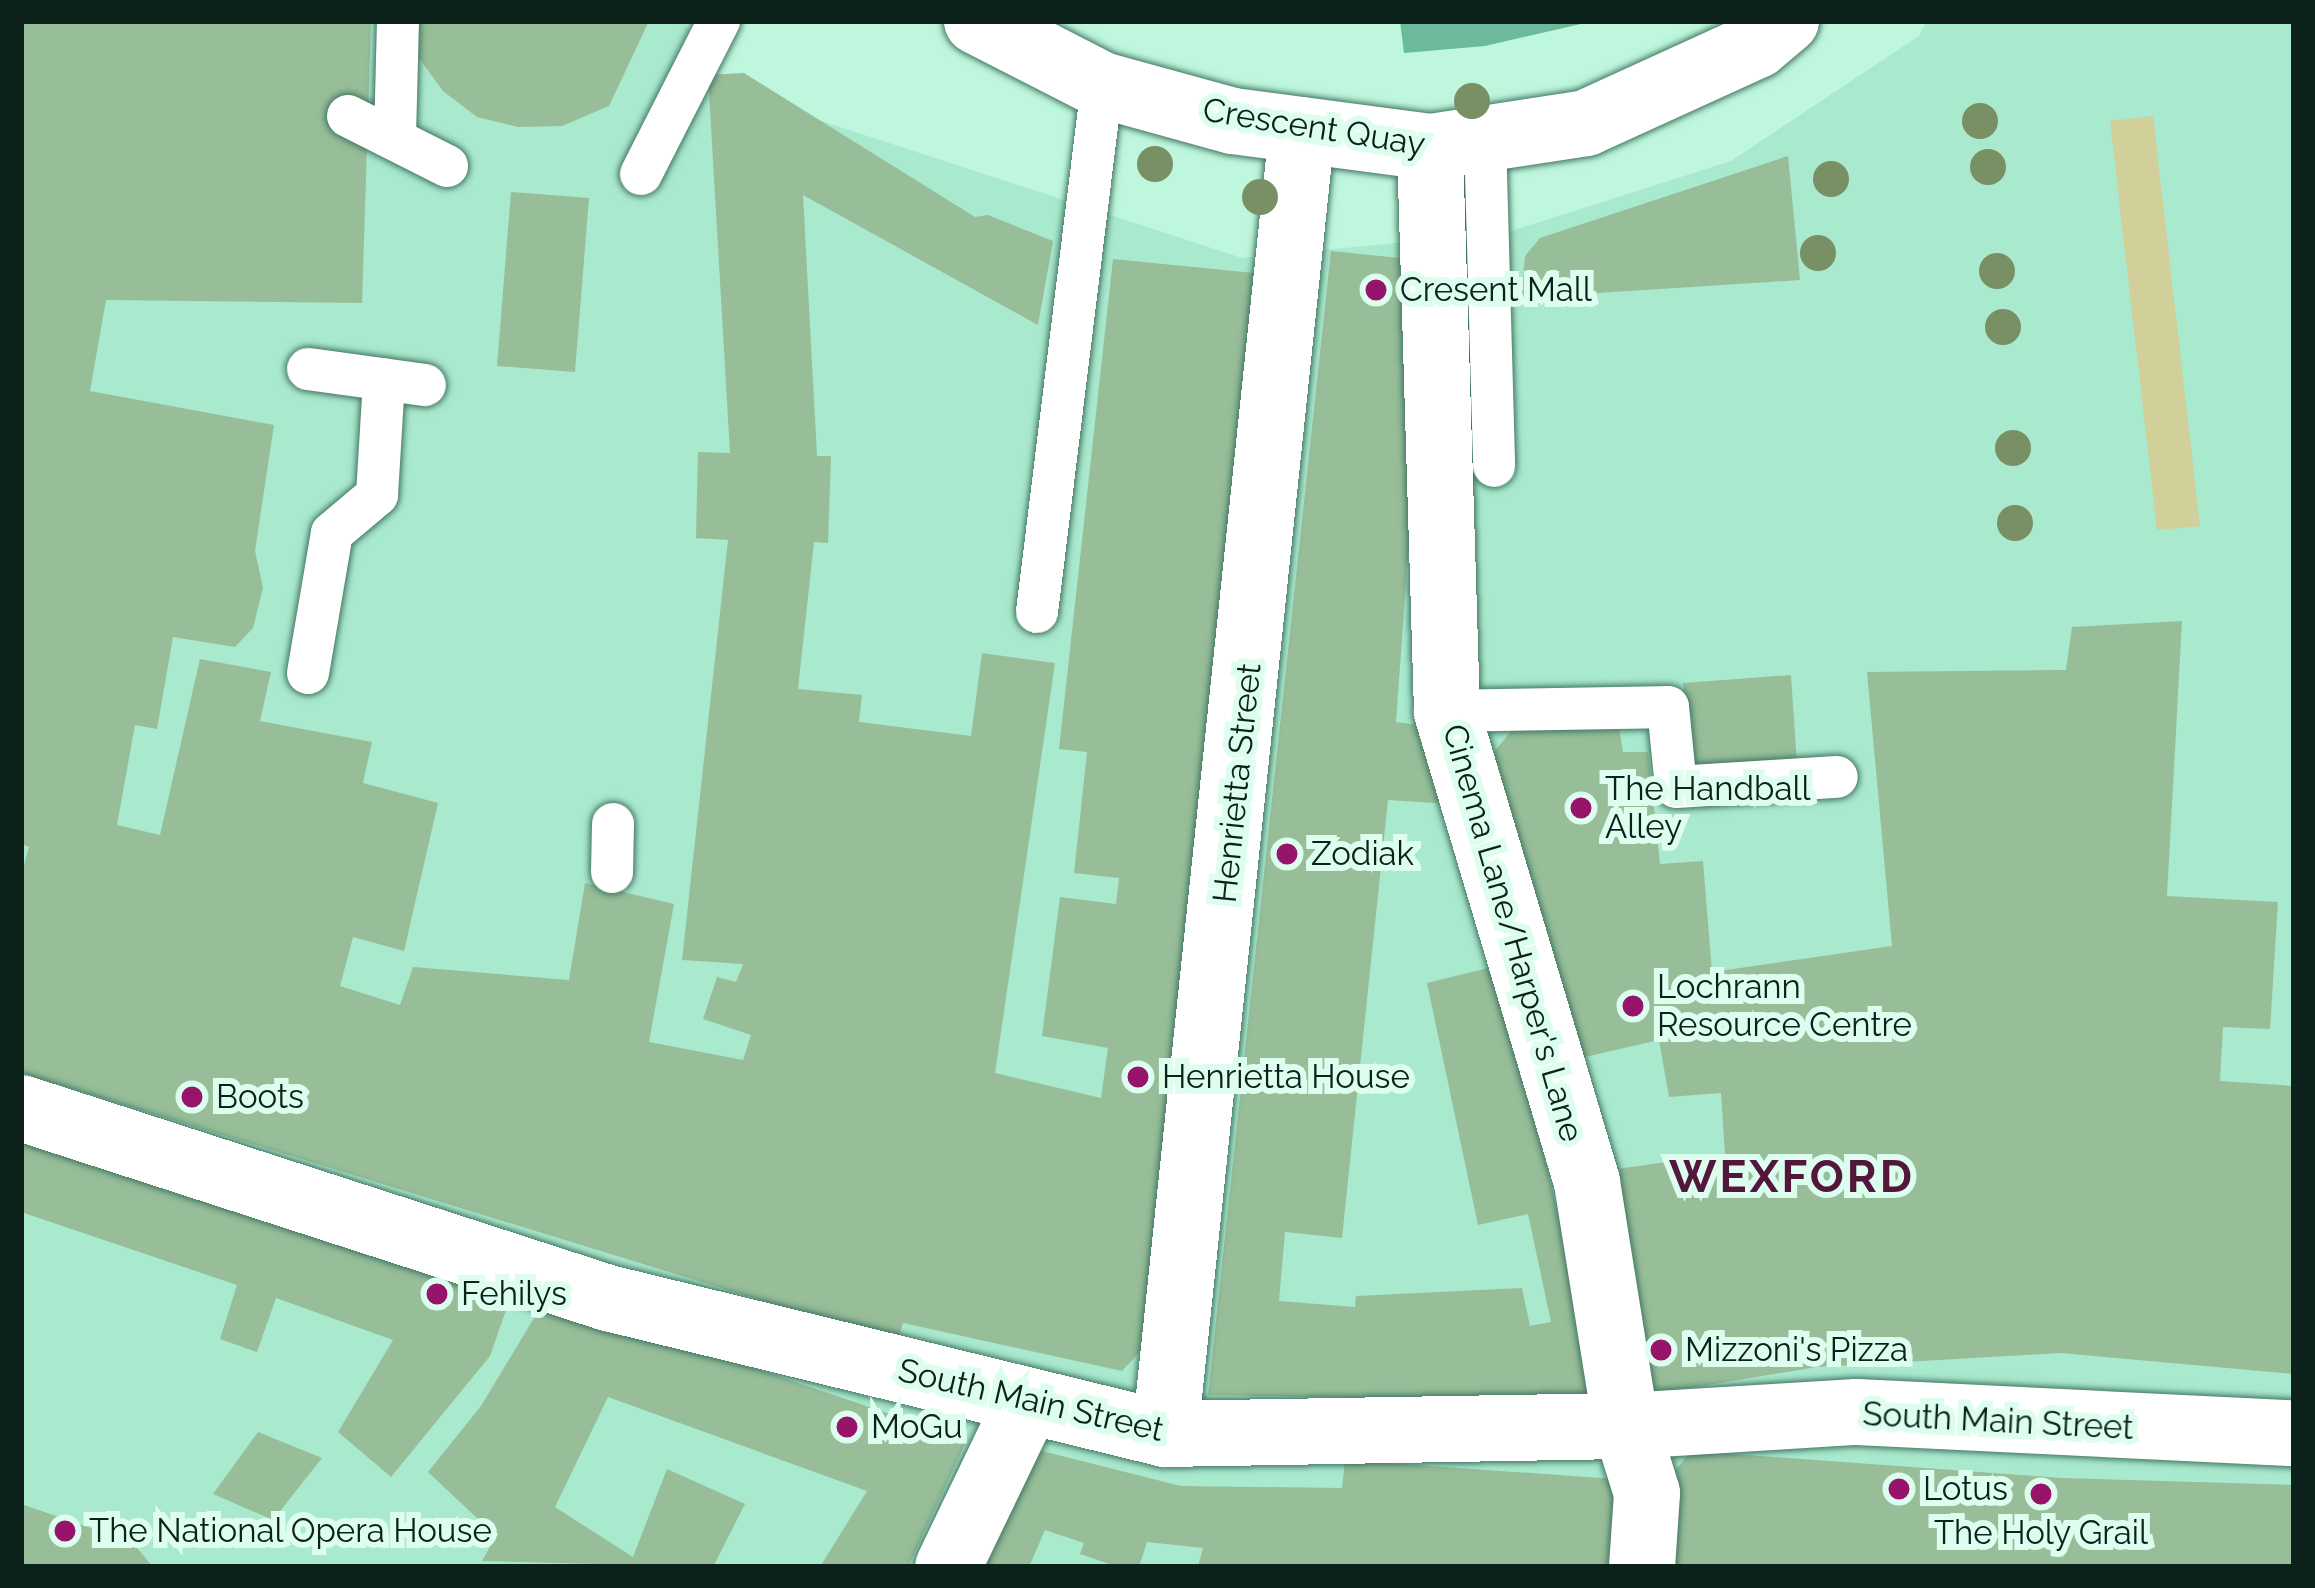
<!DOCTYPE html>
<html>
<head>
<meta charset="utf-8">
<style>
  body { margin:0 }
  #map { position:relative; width:2315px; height:1588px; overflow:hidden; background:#bff7de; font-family:Raleway,sans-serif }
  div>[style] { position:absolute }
  .built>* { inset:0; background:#a9e9ce }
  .green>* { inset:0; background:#d1d09b }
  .water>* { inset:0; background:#6aba9b }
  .building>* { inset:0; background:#97be99 }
  .roads { filter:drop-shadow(0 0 3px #437762) drop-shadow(0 0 3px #437762) }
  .lane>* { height:42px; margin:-21px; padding:0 21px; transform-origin:21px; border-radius:21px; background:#fff }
  .street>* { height:66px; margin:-33px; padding:0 33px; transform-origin:33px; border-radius:33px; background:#fff }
  .secondary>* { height:66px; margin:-33px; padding:0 33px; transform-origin:33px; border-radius:33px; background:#fff }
  .trees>* { width:36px; height:36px; margin:-18px; border-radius:50%; background:#799064 }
  .dots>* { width:33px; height:33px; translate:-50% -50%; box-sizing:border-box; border:6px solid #ddfeef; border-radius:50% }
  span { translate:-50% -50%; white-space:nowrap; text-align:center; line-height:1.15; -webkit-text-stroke:12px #ddfeef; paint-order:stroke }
  .street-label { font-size:33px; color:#0b2119 }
  .poi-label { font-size:33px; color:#0b2119 }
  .left { translate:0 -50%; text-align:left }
  .district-label { font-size:45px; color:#53173c; font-weight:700; letter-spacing:3px }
  .frame { position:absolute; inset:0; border:24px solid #0b2119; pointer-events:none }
</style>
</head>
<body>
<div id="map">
  <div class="built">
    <i style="clip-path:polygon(21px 21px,684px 21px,708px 75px,744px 73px,800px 114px,1242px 258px,1508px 232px,1731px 161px,1919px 36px,1927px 21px,2294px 21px,2294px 1567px,21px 1567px)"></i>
  </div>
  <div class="green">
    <i style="clip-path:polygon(2153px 116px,2200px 526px,2157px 530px,2110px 121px)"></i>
  </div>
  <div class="water">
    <i style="clip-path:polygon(1400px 21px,1594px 21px,1485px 46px,1404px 53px)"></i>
  </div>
  <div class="building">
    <i style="clip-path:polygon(21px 21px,371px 21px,362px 303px,106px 300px,90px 391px,274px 425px,255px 551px,263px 588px,253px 628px,235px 647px,173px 637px,157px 729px,135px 725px,117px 825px,160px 835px,200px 659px,271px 672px,260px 721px,372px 742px,363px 783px,438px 803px,404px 951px,353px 937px,340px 986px,400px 1005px,413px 967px,569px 980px,585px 883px,674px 904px,649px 1042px,743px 1060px,751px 1035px,703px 1019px,717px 977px,736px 982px,743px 964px,682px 960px,728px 540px,696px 538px,698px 452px,730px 453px,708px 75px,744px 73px,975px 217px,988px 215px,1053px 241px,1038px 325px,803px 195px,817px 456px,831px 456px,828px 543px,814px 542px,798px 689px,862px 695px,859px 722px,971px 736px,982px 653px,1055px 663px,995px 1073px,1101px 1098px,1108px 1048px,1042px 1036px,1060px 897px,1116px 904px,1119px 878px,1074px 873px,1087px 752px,1059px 749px,1113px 259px,1254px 273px,1151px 1340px,1122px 1371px,903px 1323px,897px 1342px,21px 1073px,21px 875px,29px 847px,21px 844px)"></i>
    <i style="clip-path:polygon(406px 21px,649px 21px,609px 106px,562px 126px,518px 127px,477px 117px,443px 91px,410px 46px)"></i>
    <i style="clip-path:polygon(1788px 156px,1800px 280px,1521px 298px,1525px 256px,1540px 238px)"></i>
    <i style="clip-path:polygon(511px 192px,589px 198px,575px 372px,497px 366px)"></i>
    <i style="clip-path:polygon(1331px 251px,1429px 261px,1396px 722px,1443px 728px,1463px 805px,1388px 800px,1342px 1238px,1285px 1232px,1279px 1301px,1355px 1307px,1356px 1296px,1522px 1288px,1530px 1326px,1551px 1322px,1528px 1214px,1478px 1225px,1427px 983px,1500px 965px,1599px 1391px,1545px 1401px,1208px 1395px)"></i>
    <i style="clip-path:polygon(2182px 621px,2167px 896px,2278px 902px,2270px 1029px,2223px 1027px,2220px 1081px,2294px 1086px,2294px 1374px,2061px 1353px,1817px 1367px,1641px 1396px,1595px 1172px,1725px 1154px,1721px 1093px,1669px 1097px,1659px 1040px,1563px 1062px,1494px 752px,1522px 718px,1617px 715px,1623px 752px,1648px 752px,1660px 864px,1703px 861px,1712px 972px,1892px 946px,1867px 672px,2066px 670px,2072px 627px)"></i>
    <i style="clip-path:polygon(1791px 675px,1797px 765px,1689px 773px,1683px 683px)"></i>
    <i style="clip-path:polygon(21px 1127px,511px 1296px,490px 1356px,391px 1477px,338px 1432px,393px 1340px,276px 1298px,257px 1352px,220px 1339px,237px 1285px,21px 1212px)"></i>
    <i style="clip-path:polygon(546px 1298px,967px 1440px,908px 1567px,820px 1567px,867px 1491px,608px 1397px,555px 1507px,633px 1557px,667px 1469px,745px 1504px,713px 1567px,482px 1561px,496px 1536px,428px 1472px,481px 1406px)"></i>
    <i style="clip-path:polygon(258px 1432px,322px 1458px,273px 1520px,213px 1494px)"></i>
    <i style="clip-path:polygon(1026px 1447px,1181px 1486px,1342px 1488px,1345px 1460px,1616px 1479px,1624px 1567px,1198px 1567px,1203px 1548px,1147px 1542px,1139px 1567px,1118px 1567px,1080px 1554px,1084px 1543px,1045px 1530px,1029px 1567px,970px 1567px)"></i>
    <i style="clip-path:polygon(1691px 1451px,2062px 1478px,2294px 1485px,2294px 1567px,1667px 1567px,1674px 1472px)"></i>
    <i style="clip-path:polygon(21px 1504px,132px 1542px,153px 1567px,21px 1567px)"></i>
  </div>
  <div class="roads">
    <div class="lane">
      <i style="left:348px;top:116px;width:111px;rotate:26.8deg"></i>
      <i style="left:395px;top:136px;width:115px;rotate:-88.5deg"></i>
      <i style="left:1485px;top:138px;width:328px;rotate:88.4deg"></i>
      <i style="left:641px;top:174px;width:172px;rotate:-63deg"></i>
      <i style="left:308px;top:369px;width:118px;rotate:7.8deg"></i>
      <i style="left:1037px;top:612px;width:531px;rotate:-82.97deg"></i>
      <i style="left:308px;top:673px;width:142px;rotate:-80.3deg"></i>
      <i style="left:332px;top:533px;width:59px;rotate:-40.2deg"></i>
      <i style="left:377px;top:495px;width:116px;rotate:-86.5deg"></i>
      <i style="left:1447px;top:711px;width:221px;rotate:-1deg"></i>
      <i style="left:1668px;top:707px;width:80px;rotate:84.3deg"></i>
      <i style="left:1676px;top:787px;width:161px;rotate:-3.6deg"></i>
      <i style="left:612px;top:872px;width:48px;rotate:-88.8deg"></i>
    </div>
    <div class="street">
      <i style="left:21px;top:1108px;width:617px;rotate:17.94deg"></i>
      <i style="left:608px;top:1298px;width:573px;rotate:13.72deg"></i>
      <i style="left:1165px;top:1434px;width:461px;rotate:-1deg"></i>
      <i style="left:1626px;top:1426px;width:247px;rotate:-99.1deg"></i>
      <i style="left:1587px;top:1182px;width:491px;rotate:-106.6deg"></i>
      <i style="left:1447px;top:711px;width:564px;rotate:-91.73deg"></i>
      <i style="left:1165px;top:1434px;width:1311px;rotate:-84deg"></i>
      <i style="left:948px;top:1567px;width:184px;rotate:-64.3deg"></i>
    </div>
    <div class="secondary">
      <i style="left:977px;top:21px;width:140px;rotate:27.1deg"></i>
      <i style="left:1102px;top:85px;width:136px;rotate:15.4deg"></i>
      <i style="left:1233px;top:121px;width:199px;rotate:7.5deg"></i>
      <i style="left:1430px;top:147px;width:158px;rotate:-8.7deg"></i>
      <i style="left:1586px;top:123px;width:188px;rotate:-24.5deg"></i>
      <i style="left:1757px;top:45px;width:38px;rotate:-40deg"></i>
      <i style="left:1642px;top:1567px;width:74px;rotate:-86.1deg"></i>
      <i style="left:1647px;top:1493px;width:70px;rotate:-107.4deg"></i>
      <i style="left:1626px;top:1426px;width:231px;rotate:-3.5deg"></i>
      <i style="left:1857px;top:1412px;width:438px;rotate:2.8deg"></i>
    </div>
  </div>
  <div class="trees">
    <i style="left:1472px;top:101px"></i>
    <i style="left:1980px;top:121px"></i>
    <i style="left:1155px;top:164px"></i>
    <i style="left:1988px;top:167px"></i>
    <i style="left:1831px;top:179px"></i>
    <i style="left:1260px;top:197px"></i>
    <i style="left:1818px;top:253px"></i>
    <i style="left:1997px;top:271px"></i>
    <i style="left:2003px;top:327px"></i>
    <i style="left:2013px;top:448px"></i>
    <i style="left:2015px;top:523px"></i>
  </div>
  <div class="dots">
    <i style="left:1376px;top:290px;background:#97146b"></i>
    <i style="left:1581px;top:808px;background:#97146b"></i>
    <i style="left:1287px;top:854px;background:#97146b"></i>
    <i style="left:1633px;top:1006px;background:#97146b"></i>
    <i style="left:1138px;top:1077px;background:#97146b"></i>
    <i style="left:192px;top:1097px;background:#97146b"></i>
    <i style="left:437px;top:1294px;background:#97146b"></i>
    <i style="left:1661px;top:1350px;background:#97146b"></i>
    <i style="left:847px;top:1427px;background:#97146b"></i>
    <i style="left:1899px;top:1489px;background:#97146b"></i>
    <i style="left:2041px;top:1494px;background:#97146b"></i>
    <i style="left:65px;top:1531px;background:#97146b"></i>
  </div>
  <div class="street-label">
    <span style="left:1314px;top:127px;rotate:9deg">Crescent Quay</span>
    <span style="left:1237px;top:783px;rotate:-84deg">Henrietta Street</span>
    <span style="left:1513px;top:933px;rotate:74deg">Cinema Lane/Harper's Lane</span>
    <span style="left:1031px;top:1400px;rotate:13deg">South Main Street</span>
    <span style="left:1998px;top:1421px;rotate:3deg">South Main Street</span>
  </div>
  <div class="poi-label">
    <span class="left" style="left:1400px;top:290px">Cresent Mall</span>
    <span class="left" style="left:1605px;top:808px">The Handball<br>Alley</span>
    <span class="left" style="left:1311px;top:854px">Zodiak</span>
    <span class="left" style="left:1657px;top:1006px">Lochrann<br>Resource Centre</span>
    <span class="left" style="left:1162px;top:1077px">Henrietta House</span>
    <span class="left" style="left:216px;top:1097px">Boots</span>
    <span class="left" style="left:461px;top:1294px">Fehilys</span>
    <span class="left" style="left:1685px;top:1350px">Mizzoni's Pizza</span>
    <span class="left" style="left:871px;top:1427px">MoGu</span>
    <span class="left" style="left:1923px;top:1489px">Lotus</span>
    <span class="left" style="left:89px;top:1531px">The National Opera House</span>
    <span style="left:2041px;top:1533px">The Holy Grail</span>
  </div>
  <div class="district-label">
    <span style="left:1792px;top:1177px">WEXFORD</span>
  </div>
  <div class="frame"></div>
</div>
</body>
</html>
